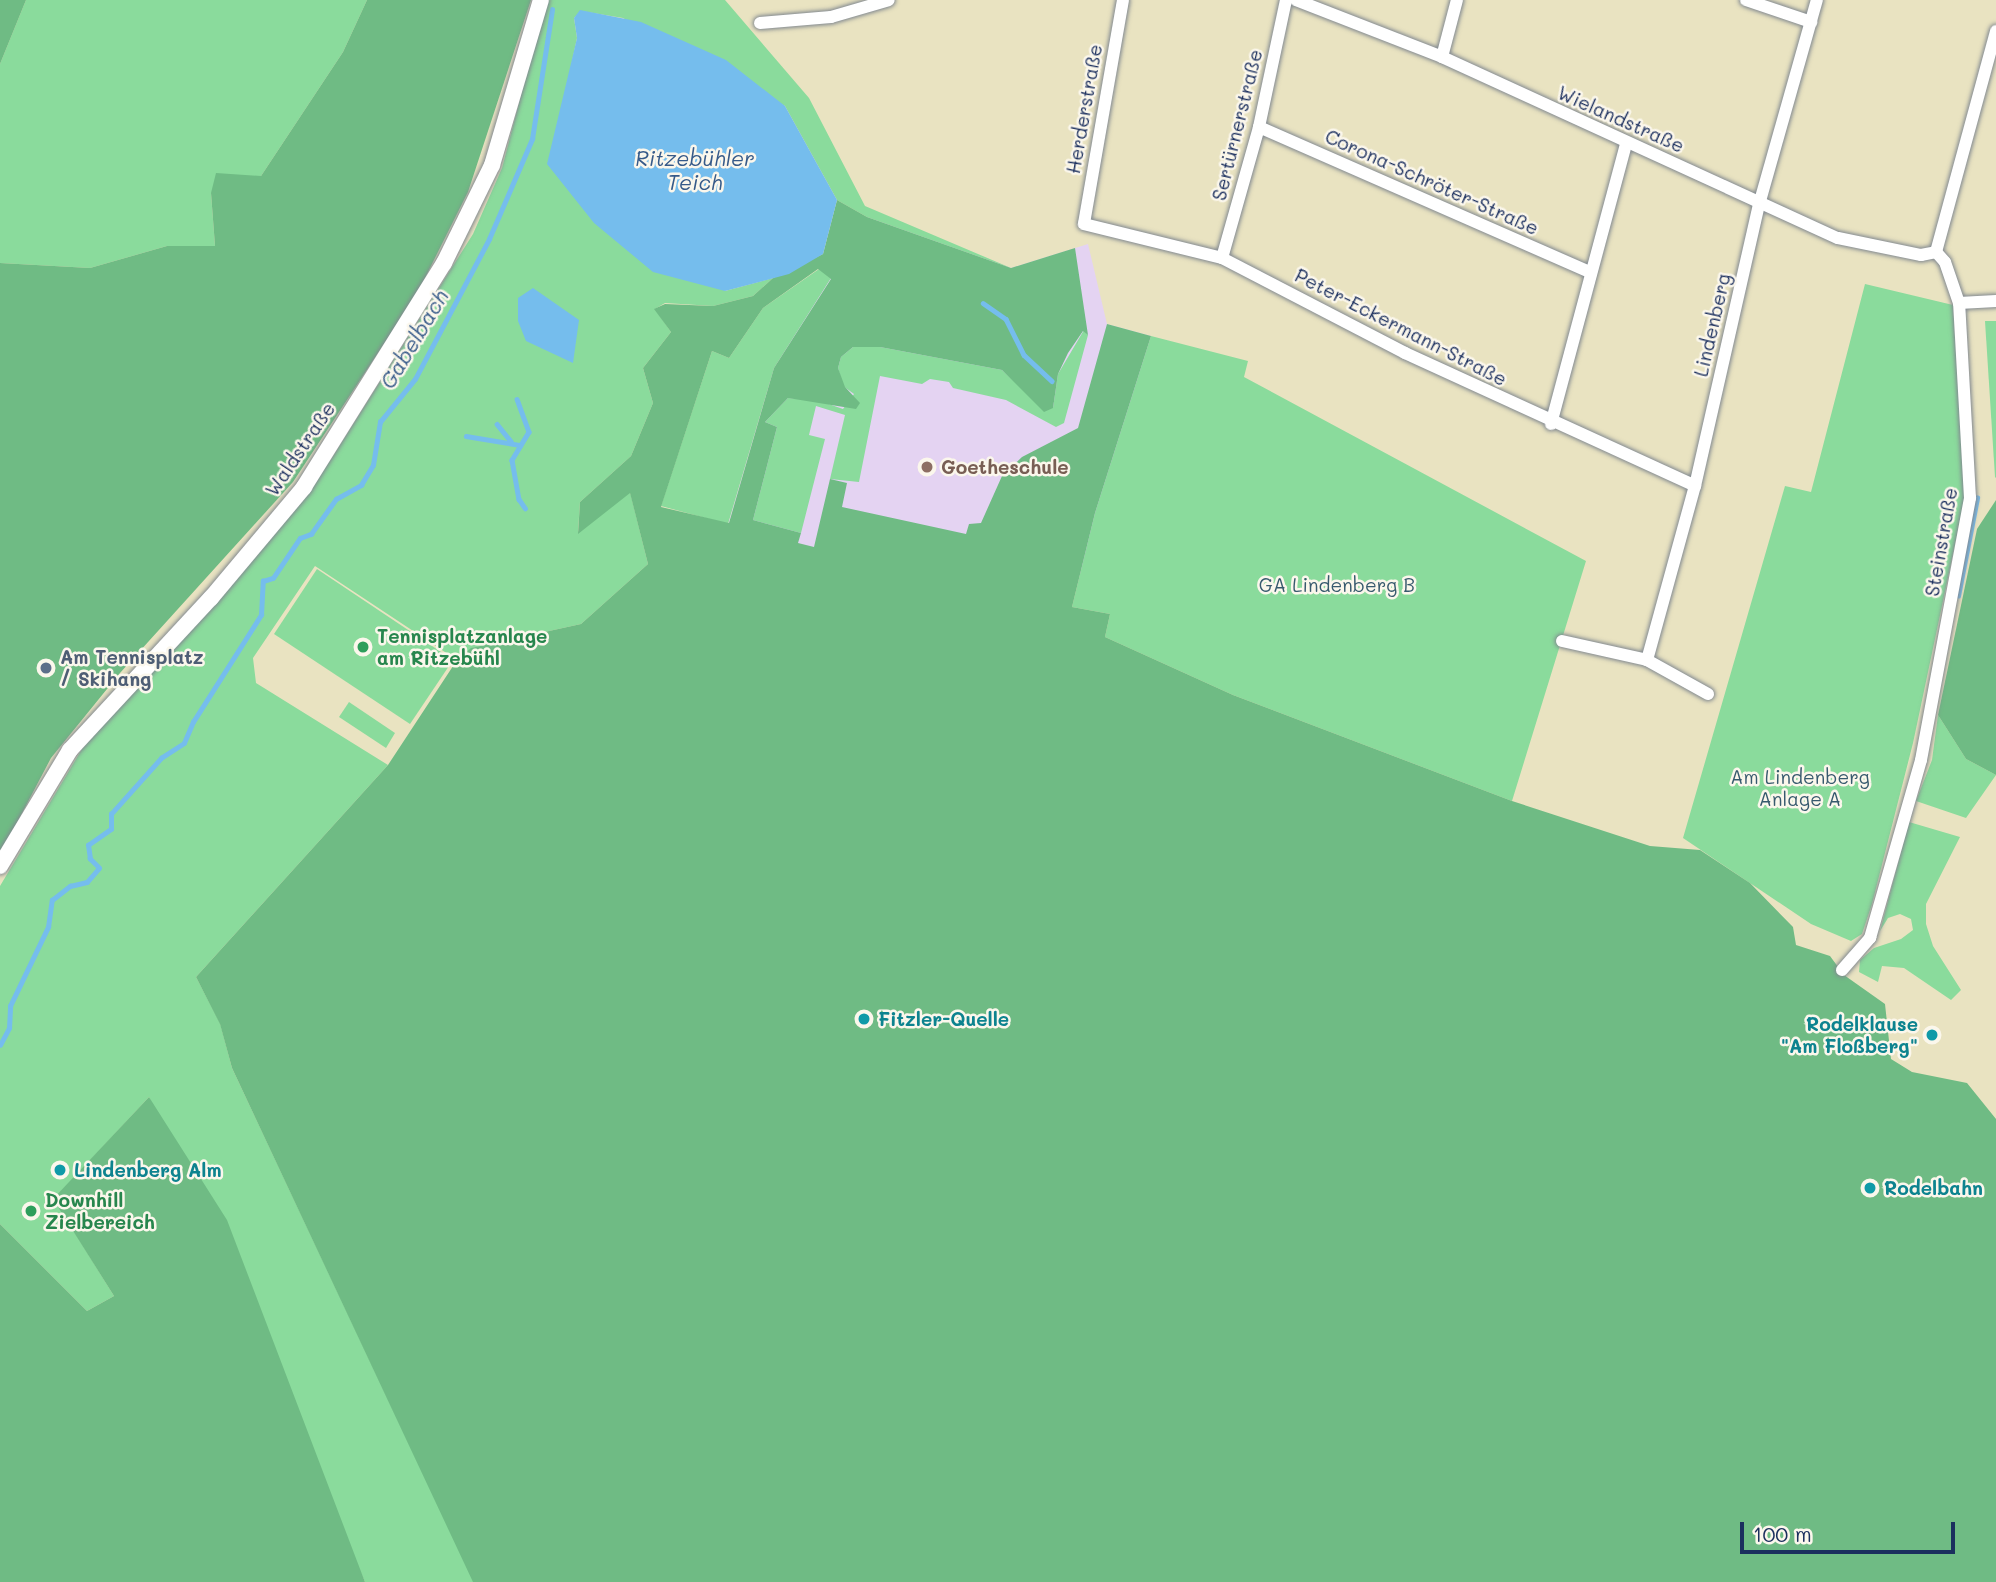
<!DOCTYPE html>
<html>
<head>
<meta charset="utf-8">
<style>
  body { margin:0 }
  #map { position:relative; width:1996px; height:1582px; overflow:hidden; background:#e9e3c1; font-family:Mali,sans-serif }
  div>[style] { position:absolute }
  .built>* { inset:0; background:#e4d3f2 }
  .green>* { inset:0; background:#8adb9c }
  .forest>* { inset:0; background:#6fbb84 }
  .water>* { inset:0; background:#75bded }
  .stream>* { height:4.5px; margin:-2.25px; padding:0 2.25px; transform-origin:2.25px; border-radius:2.25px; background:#75bded }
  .roads { filter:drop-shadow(0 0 2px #828990) drop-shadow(0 0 2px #828990) }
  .minor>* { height:12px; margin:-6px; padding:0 6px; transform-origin:6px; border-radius:6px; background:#fff }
  .tertiary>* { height:16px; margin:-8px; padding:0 8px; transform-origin:8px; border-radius:8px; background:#fff }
  .dots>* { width:19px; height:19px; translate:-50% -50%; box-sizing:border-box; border:4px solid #fbf7ec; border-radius:50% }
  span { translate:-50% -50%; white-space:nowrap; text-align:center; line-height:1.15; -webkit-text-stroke:5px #fbf7ec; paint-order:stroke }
  .street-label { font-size:19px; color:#1b2f5e }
  .education-label { font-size:19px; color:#785e54; font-weight:700 }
  .left { translate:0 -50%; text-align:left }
  .park-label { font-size:19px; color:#375a6e }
  .leisure-label { font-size:19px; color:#27864d; font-weight:700 }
  .service-label { font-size:19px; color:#4e5e75; font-weight:700 }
  .culture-label { font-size:19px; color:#0d838f; font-weight:700 }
  .right { translate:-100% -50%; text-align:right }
  .water-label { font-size:21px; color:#365a89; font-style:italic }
  .scale { position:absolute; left:1740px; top:1522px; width:215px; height:32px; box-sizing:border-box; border:4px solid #1b2f5e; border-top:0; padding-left:9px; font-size:21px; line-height:24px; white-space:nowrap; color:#1b2f5e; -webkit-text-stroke:5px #fbf7ec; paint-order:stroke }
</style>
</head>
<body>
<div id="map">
  <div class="built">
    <i style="clip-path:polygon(867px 217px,1011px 268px,1088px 244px,1107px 324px,1151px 336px,1065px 625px,728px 524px,774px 368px)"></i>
  </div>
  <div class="green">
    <i style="clip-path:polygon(26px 0,367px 0,343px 52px,261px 176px,211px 193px,215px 246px,167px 246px,90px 268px,0 263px,0 64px)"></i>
    <i style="clip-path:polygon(546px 0,725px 0,809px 98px,865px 206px,1011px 268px,867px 217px,837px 200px,785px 106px,623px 18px,581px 11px,574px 18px,577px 38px,568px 80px,725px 291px,773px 278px,753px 296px,713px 306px,665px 303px,655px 309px,671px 332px,643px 368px,653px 403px,631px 456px,580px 502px,578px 532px,630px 492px,648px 564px,581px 624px,472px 648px,457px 660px,315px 566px,253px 658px,256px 683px,388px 765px,196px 977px,220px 1023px,232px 1068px,474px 1582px,365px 1582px,149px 1097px,54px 1199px,114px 1296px,87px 1311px,0 1224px,0 886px,82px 749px,272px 535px,330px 461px,473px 234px,502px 168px)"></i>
    <i style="clip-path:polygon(819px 269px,831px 278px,774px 368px,728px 524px,661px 506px,712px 351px,729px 358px,763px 308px)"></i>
    <i style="clip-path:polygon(1865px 284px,1953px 305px,1965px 497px,1913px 743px,1872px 904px,1862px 934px,1851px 941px,1811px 924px,1683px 838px,1785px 486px,1811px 492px)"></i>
    <i style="clip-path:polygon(1985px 321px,1996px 321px,1996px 478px,1995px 477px)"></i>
    <i style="clip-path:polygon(1084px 330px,1088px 335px,1064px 423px,1056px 427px,1006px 400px,953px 388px,949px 382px,930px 379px,922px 384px,880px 376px,859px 482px,830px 479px,845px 415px,816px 406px,809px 435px,825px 439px,801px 533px,753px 520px,777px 427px,765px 422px,788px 398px,817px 400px,843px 409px,854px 394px,843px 386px,838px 368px,841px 357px,853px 347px,880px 347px,1002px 370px,1032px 398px,1053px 408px,1058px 374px)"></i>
    <i style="clip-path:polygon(1151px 336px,1248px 361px,1244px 377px,1586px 561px,1512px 801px,1233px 695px,1105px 637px,1110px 614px,1072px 607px,1095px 513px)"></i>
    <i style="clip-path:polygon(317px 569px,453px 660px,410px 724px,274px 634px)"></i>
    <i style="clip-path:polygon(349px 702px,395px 733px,386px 748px,339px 717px)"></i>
    <i style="clip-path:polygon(1938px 715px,1966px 759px,1996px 775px,1966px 818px,1916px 801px,1932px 760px)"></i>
    <i style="clip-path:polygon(1909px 822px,1960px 837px,1926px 904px,1926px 924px,1933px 946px,1961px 990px,1951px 1000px,1904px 968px,1882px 966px,1878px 982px,1859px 972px,1860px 960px,1874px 948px,1901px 939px,1913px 930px,1911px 919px,1900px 914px,1888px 918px,1880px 931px)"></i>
  </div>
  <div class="forest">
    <i style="clip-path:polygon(0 0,26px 0,0 64px)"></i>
    <i style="clip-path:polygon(367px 0,531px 0,468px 192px,418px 292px,293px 482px,120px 673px,51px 758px,0 855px,0 263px,90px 268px,167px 246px,215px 246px,211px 193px,216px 173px,261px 176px,343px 52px)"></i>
    <i style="clip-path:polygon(evenodd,837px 200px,867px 217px,1011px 268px,1075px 248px,1088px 335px,1083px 331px,1068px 353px,1058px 374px,1053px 408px,1044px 412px,1002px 370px,880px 347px,853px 347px,841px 357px,838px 368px,845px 387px,860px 403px,856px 409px,788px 398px,765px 422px,777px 427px,753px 520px,801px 533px,798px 543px,814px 547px,830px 479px,847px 483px,842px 507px,966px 534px,969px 524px,981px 523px,1002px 476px,1022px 457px,1078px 428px,1107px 324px,1151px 336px,1095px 513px,1072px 607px,1110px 614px,1105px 637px,1233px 695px,1512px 801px,1650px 846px,1700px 850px,1750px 883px,1793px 927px,1796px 945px,1830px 956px,1844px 975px,1885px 1004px,1891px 1059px,1912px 1072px,1967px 1083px,1996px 1119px,1996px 1582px,473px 1582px,232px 1068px,220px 1024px,196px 977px,388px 765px,457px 660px,471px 648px,581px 624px,648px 564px,630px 493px,578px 534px,580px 502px,631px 456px,653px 403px,643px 368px,671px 332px,654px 309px,665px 304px,713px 306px,753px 296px,773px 278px,823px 254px,837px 200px,818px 269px,831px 279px,774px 368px,729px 523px,661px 507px,712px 351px,729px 358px,763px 308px,818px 269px)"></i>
    <i style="clip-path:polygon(1996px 500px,1996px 775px,1966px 759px,1938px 715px,1977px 529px)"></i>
    <i style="clip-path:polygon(149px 1097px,227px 1220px,365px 1582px,0 1582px,0 1224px,87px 1311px,114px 1296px,53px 1199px)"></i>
  </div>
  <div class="water">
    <i style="clip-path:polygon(580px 10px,641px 22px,726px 60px,785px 106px,837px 200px,823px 254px,789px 274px,725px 291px,653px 272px,594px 223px,547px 164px,577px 38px,574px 18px)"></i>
    <i style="clip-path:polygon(533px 288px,579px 320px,573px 363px,526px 341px,518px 321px,518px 298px)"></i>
  </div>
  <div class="stream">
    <i style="left:983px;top:303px;width:28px;rotate:35deg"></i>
    <i style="left:1006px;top:319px;width:40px;rotate:63.4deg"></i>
    <i style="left:1024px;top:355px;width:38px;rotate:43deg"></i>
    <i style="left:517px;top:399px;width:35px;rotate:70deg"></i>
    <i style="left:529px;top:432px;width:33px;rotate:121deg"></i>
    <i style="left:512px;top:460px;width:40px;rotate:80deg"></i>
    <i style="left:519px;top:499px;width:11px;rotate:56deg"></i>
    <i style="left:497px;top:424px;width:22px;rotate:51deg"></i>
    <i style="left:466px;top:436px;width:55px;rotate:9.5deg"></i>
    <i style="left:1958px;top:596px;width:100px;rotate:-79deg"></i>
    <i style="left:0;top:1045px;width:19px;rotate:-62deg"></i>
    <i style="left:9px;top:1028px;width:22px;rotate:-87deg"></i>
    <i style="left:10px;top:1006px;width:88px;rotate:-64.3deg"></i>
    <i style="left:48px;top:927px;width:27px;rotate:-82deg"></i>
    <i style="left:52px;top:900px;width:23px;rotate:-38deg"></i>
    <i style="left:70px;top:886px;width:17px;rotate:-13deg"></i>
    <i style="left:87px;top:882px;width:18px;rotate:-49deg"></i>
    <i style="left:99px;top:868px;width:13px;rotate:-135deg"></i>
    <i style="left:90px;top:859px;width:14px;rotate:-98deg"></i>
    <i style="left:88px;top:845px;width:28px;rotate:-35deg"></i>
    <i style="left:111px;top:829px;width:15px;rotate:-90deg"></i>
    <i style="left:111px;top:814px;width:75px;rotate:-48.2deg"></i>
    <i style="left:161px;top:758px;width:27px;rotate:-33deg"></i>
    <i style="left:184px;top:743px;width:23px;rotate:-67deg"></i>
    <i style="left:193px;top:722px;width:127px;rotate:-57.6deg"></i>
    <i style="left:261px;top:615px;width:34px;rotate:-87deg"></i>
    <i style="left:263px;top:581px;width:10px;rotate:-17deg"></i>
    <i style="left:273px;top:578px;width:48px;rotate:-56deg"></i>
    <i style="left:300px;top:538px;width:12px;rotate:-20deg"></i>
    <i style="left:311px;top:534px;width:43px;rotate:-54.5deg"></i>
    <i style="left:336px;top:499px;width:29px;rotate:-29deg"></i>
    <i style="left:361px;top:485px;width:23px;rotate:-59deg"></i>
    <i style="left:373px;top:465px;width:44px;rotate:-80.8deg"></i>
    <i style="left:380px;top:422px;width:55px;rotate:-50.9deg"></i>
    <i style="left:415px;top:379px;width:158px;rotate:-62.1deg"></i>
    <i style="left:489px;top:239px;width:109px;rotate:-66.7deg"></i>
    <i style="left:532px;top:139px;width:131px;rotate:-81.2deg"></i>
  </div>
  <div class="roads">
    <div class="minor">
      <i style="left:1123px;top:0;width:227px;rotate:99.9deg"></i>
      <i style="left:1084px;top:224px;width:142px;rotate:13.8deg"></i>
      <i style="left:1222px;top:258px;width:206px;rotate:27.4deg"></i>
      <i style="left:1405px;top:353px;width:319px;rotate:24.6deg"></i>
      <i style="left:1296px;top:0;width:157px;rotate:21.3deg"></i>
      <i style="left:1442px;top:57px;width:435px;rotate:24.6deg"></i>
      <i style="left:1838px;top:238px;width:85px;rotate:11.6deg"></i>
      <i style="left:1921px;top:255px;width:15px;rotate:-11deg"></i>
      <i style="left:1746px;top:0;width:69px;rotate:18.7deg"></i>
      <i style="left:760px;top:23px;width:71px;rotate:-4.8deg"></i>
      <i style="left:831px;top:17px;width:60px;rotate:-16.3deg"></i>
      <i style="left:1442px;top:57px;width:59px;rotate:-75.3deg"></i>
      <i style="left:1259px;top:127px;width:361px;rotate:23.7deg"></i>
      <i style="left:1222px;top:258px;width:136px;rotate:-74.2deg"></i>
      <i style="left:1259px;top:127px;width:130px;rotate:-78deg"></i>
      <i style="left:1959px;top:303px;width:37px;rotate:-3deg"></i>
      <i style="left:1551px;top:424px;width:290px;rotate:-75deg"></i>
      <i style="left:1562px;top:641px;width:87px;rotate:12.6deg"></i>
      <i style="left:1708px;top:694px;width:70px;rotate:-150.9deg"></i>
      <i style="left:1647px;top:660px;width:180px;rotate:-74.6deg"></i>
      <i style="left:1695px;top:486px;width:292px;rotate:-77.2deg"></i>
      <i style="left:1760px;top:201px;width:209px;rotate:-74.2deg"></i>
      <i style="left:1842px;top:970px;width:43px;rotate:-48.8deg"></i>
      <i style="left:1870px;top:938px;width:185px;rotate:-74deg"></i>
      <i style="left:1921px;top:760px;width:267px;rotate:-79.4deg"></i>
      <i style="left:1970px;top:498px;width:195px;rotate:-93.2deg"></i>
      <i style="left:1959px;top:303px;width:43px;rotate:-108.9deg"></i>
      <i style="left:1945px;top:262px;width:13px;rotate:-132deg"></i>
      <i style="left:1936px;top:252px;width:229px;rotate:-74.8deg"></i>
    </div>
    <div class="tertiary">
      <i style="left:0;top:866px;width:135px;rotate:-58.9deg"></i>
      <i style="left:70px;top:750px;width:207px;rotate:-47.2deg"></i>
      <i style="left:211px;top:598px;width:145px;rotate:-50deg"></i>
      <i style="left:304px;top:487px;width:264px;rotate:-58deg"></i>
      <i style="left:444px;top:263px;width:109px;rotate:-63.9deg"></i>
      <i style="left:492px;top:165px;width:172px;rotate:-73.5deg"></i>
    </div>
  </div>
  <div class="dots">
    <i style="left:927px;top:467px;background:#8d6e63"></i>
    <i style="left:363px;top:647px;background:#2e9e5b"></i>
    <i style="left:46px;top:668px;background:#5c6f8a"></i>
    <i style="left:864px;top:1019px;background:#0f9aa8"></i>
    <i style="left:1932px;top:1035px;background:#0f9aa8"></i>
    <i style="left:60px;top:1170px;background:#0f9aa8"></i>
    <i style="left:1870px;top:1188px;background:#0f9aa8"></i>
    <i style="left:31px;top:1211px;background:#2e9e5b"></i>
  </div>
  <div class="street-label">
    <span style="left:1084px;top:109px;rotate:-80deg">Herderstraße</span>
    <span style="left:1621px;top:119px;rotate:24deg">Wielandstraße</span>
    <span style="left:1237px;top:125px;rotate:-76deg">Sertürnerstraße</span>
    <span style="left:1432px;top:182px;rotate:24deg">Corona-Schröter-Straße</span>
    <span style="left:1712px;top:325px;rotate:-77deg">Lindenberg</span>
    <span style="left:1401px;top:327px;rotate:27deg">Peter-Eckermann-Straße</span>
    <span style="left:300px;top:449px;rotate:-56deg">Waldstraße</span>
    <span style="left:1941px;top:542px;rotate:-80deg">Steinstraße</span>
  </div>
  <div class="education-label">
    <span class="left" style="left:941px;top:467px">Goetheschule</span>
  </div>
  <div class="park-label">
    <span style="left:1337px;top:585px">GA Lindenberg B</span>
    <span style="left:1800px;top:788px">Am Lindenberg<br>Anlage A</span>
  </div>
  <div class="leisure-label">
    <span class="left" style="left:377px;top:647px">Tennisplatzanlage<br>am Ritzebühl</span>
    <span class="left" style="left:45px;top:1211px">Downhill<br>Zielbereich</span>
  </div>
  <div class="service-label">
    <span class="left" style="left:60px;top:668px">Am Tennisplatz<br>/ Skihang</span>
  </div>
  <div class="culture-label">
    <span class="left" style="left:878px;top:1019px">Fitzler-Quelle</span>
    <span class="right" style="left:1918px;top:1035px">Rodelklause<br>"Am Floßberg"</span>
    <span class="left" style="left:74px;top:1170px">Lindenberg Alm</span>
    <span class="left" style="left:1884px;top:1188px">Rodelbahn</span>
  </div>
  <div class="water-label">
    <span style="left:695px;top:170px">Ritzebühler<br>Teich</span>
    <span style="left:414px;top:339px;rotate:-59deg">Gabelbach</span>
  </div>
  <div class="scale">100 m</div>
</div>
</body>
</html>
